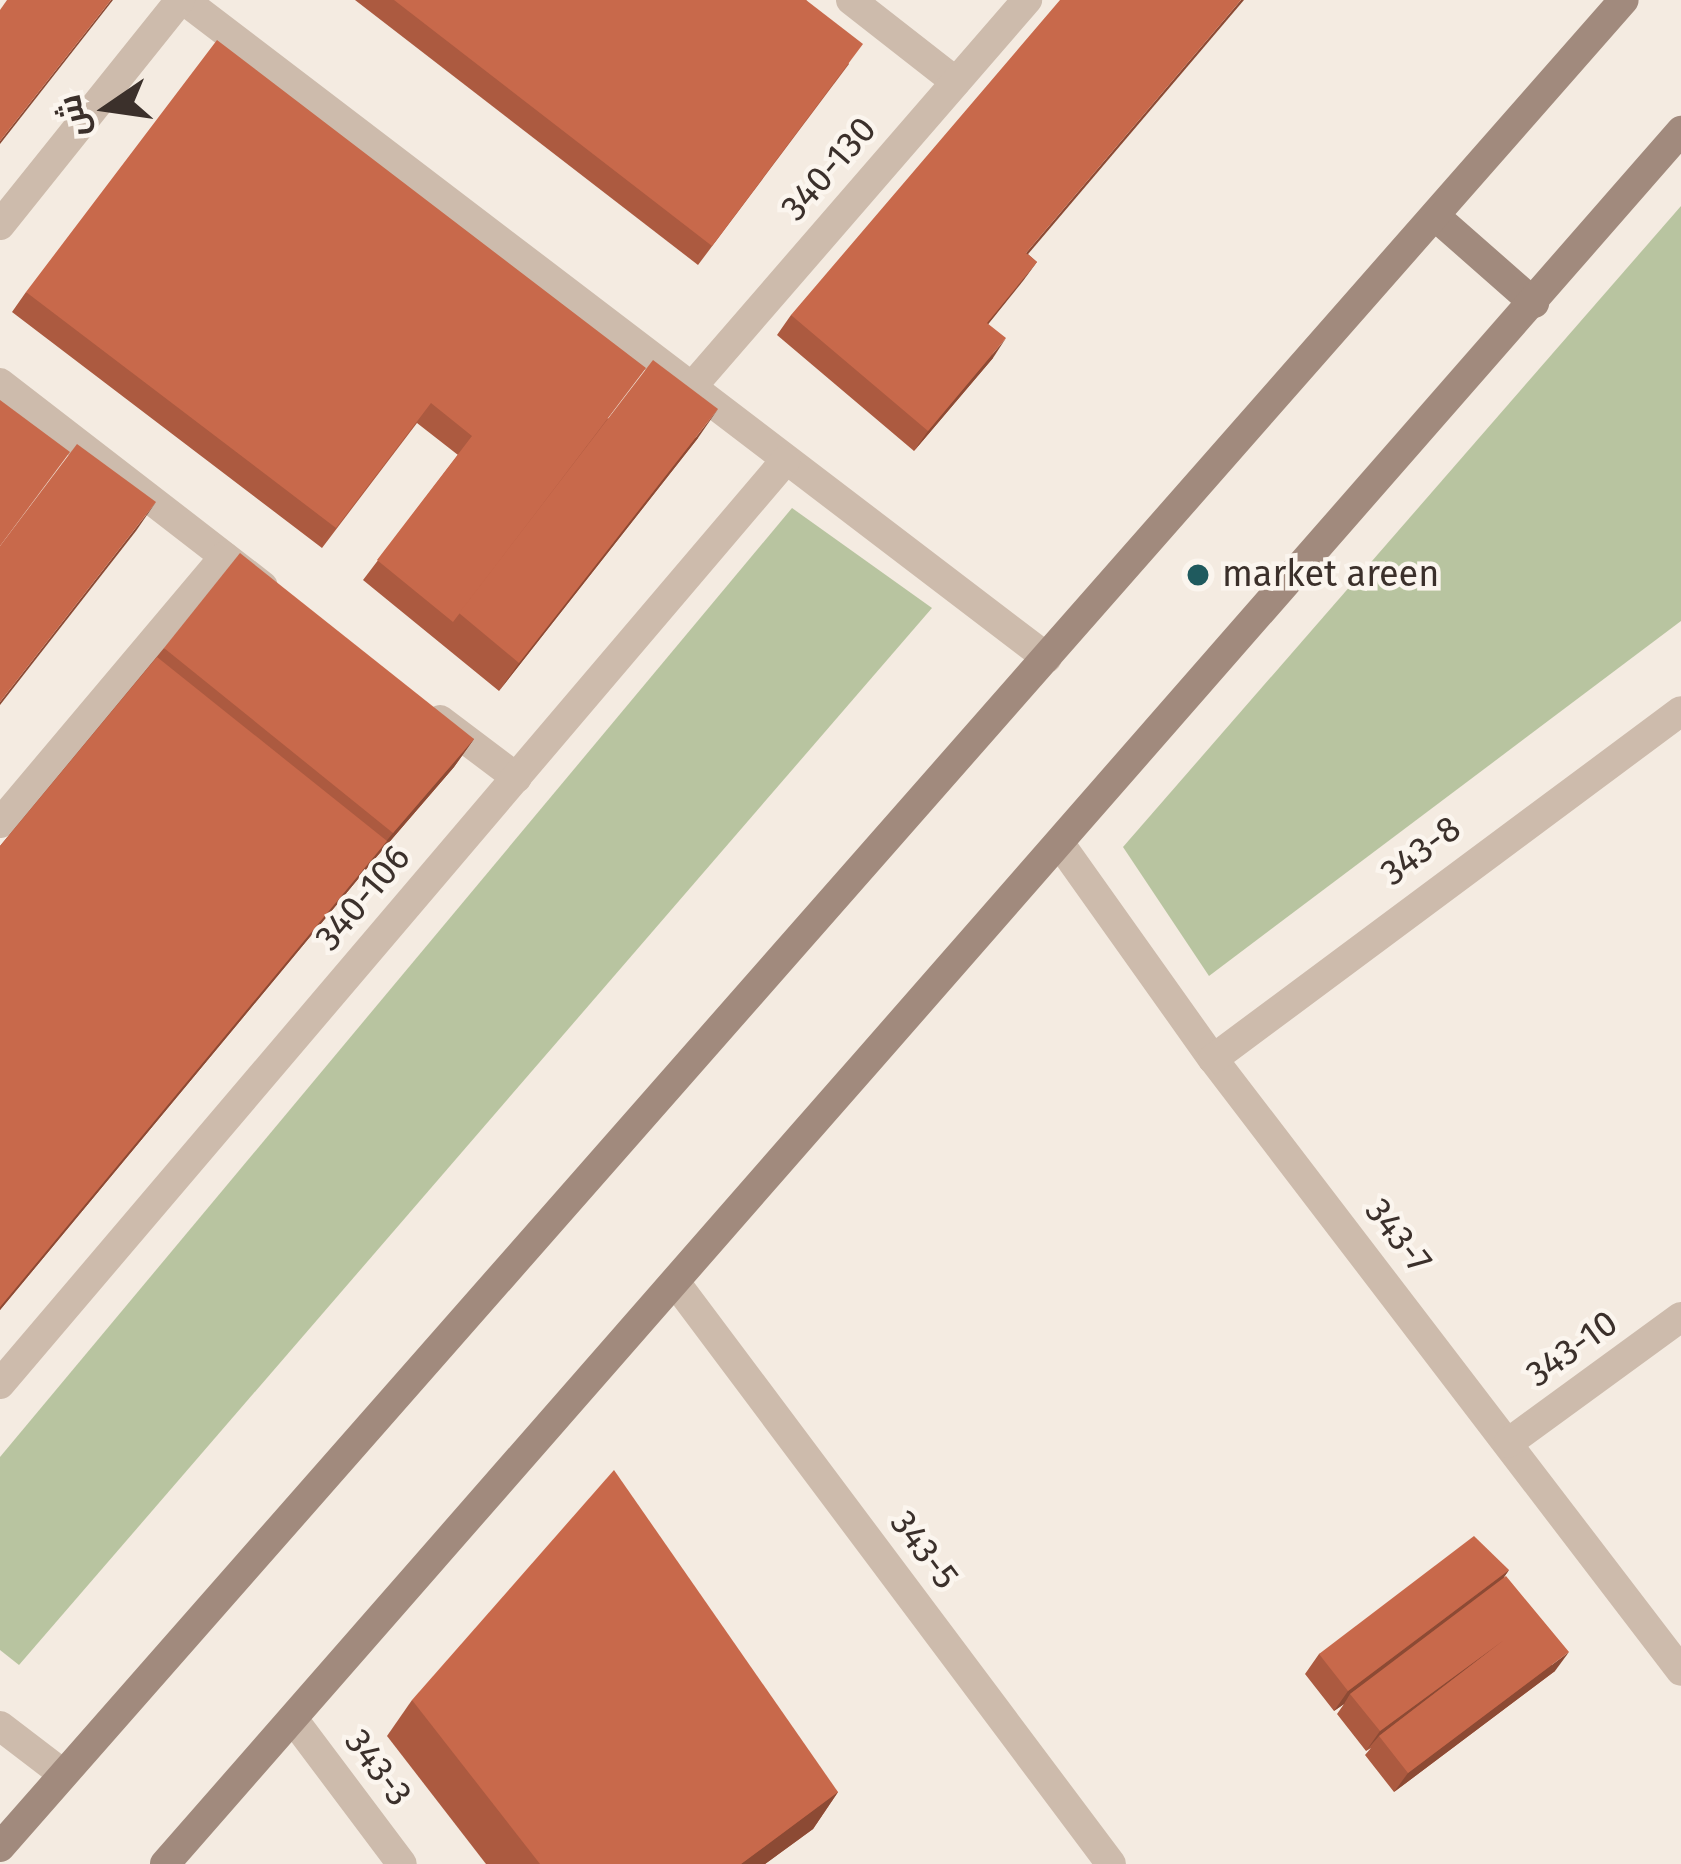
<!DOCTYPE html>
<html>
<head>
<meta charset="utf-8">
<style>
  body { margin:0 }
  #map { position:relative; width:1681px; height:1864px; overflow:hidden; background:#f4ebe1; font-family:"Fira Sans",Cairo,sans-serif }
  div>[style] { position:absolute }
  .green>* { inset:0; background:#b8c4a0 }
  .street>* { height:30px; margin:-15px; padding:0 15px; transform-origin:15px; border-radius:15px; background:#cdbbac }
  .secondary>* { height:30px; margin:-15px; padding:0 15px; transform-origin:15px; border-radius:15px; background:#a18a7d }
  .wall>* { inset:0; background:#ac5a40 }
  .shaded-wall>* { inset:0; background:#8c4a34 }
  .building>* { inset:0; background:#c8694b }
  .dots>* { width:33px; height:33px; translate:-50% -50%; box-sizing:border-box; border:6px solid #fbf5ee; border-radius:50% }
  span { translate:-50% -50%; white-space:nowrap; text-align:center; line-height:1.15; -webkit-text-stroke:9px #fbf5ee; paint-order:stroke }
  .street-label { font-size:36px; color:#3b302b }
  .poi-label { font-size:36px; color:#3b302b }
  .left { translate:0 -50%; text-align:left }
  .north { position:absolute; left:48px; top:48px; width:120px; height:120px; -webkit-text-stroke:9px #fbf5ee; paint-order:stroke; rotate:257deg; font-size:33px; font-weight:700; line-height:48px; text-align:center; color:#3b302b }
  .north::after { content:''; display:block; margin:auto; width:42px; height:54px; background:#3b302b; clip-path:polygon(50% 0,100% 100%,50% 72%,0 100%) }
</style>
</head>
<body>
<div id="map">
  <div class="green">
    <i style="clip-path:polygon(1681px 206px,1681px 621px,1209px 976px,1123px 847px)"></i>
    <i style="clip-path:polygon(792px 508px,932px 608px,19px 1665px,0 1650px,0 1457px)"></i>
  </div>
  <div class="street">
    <i style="left:184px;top:0;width:1085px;rotate:37.32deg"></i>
    <i style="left:851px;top:0;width:133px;rotate:38deg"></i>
    <i style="left:0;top:225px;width:288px;rotate:-51.3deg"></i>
    <i style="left:0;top:383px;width:332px;rotate:37.7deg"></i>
    <i style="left:690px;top:389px;width:515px;rotate:-49.1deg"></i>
    <i style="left:440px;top:720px;width:96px;rotate:37deg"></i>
    <i style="left:0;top:823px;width:348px;rotate:-49.9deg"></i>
    <i style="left:1060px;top:844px;width:264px;rotate:54.6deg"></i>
    <i style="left:1213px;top:1059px;width:770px;rotate:52.59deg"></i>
    <i style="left:1213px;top:1059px;width:583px;rotate:-36.63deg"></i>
    <i style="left:675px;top:1282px;width:727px;rotate:53.16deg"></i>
    <i style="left:0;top:1384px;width:1212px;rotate:-49.62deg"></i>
    <i style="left:1508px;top:1443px;width:214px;rotate:-36.1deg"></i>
    <i style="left:293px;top:1719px;width:181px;rotate:53.1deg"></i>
    <i style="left:0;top:1726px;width:79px;rotate:37.3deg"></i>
  </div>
  <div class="secondary">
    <i style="left:1435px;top:216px;width:132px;rotate:41.3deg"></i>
    <i style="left:0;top:1847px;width:2459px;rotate:-48.68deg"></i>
    <i style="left:165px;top:1864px;width:2303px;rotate:-48.82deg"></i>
  </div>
  <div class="wall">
    <i style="clip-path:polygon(355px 0,806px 0,849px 64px,698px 265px)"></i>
    <i style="clip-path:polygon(1028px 254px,1037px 262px,988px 324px,993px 358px,914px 451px,777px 335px,791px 315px)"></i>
    <i style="clip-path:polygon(26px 292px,698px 438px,499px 691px,363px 580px,458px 455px,417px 423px,322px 548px,12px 312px)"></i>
    <i style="clip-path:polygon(164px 648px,474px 739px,454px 767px,373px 861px,0 1310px,0 846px)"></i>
    <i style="clip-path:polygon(1509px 1570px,1504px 1577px,1555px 1671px,1394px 1792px,1365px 1755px,1371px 1748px,1366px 1751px,1337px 1714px,1344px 1704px,1334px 1711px,1305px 1674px,1319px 1654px)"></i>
    <i style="clip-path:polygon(412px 1700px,838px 1792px,813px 1829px,765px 1864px,486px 1864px,387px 1736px)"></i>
  </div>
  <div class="shaded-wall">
    <i style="clip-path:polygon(111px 0,113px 0,0 144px,0 141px)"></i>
    <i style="clip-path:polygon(1241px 0,1244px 0,1012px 273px,1026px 253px)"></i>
    <i style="clip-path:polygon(1037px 262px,1023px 281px,973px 343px,987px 323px)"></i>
    <i style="clip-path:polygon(1006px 338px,993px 358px,914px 451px,928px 431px)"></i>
    <i style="clip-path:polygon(718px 409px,698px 438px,499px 691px,519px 663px)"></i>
    <i style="clip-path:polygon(156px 502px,136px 531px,0 705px,0 702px)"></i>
    <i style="clip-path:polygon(474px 739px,454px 767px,373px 861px,0 1310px,0 1307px,393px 833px)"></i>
    <i style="clip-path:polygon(1509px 1570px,1495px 1590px,1350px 1694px,1344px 1704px,1334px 1711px,1348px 1691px)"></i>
    <i style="clip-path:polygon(1504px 1640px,1379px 1736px,1366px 1751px,1380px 1731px)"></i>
    <i style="clip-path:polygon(1569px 1652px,1555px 1671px,1394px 1792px,1408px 1773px)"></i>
    <i style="clip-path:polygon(838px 1792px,813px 1829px,765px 1864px,741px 1864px)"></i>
  </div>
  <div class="building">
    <i style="clip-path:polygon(7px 0,111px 0,0 141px,0 10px)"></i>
    <i style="clip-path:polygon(394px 0,806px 0,863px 44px,712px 246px)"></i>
    <i style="clip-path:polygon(1060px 0,1241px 0,1026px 253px,1037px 262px,987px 323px,1006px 338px,928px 431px,791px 315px)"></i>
    <i style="clip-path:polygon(217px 40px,646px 368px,453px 622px,377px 560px,472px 436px,431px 403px,336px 528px,26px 292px)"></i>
    <i style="clip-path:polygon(653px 360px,718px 409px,519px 663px,459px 613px)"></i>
    <i style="clip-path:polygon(0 400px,70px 452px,0 546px)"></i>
    <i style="clip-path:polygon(77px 444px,156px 502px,0 702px,0 546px)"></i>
    <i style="clip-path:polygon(240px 553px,474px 739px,393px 833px,164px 648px)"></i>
    <i style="clip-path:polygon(157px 657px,387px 841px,0 1307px,0 846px)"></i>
    <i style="clip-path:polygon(614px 1470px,838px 1792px,741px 1864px,540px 1864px,412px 1700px)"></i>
    <i style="clip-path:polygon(1474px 1536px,1509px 1570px,1348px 1691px,1319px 1654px)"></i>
    <i style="clip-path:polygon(1506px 1576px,1569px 1652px,1408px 1773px,1379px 1736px,1504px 1640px,1380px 1731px,1350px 1694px)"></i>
  </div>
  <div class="dots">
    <i style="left:1198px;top:575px;background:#1f5a5e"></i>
  </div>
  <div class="street-label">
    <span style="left:829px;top:169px;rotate:-49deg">340-130</span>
    <span style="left:1421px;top:851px;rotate:-37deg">343-8</span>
    <span style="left:363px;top:898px;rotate:-50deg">340-106</span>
    <span style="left:1398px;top:1236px;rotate:52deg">343-7</span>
    <span style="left:1572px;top:1349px;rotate:-36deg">343-10</span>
    <span style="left:924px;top:1550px;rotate:53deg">343-5</span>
    <span style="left:378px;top:1768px;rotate:53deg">343-3</span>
  </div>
  <div class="poi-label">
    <span class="left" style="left:1222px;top:575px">market areen</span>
  </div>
  <div class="north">ش</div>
</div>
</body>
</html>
